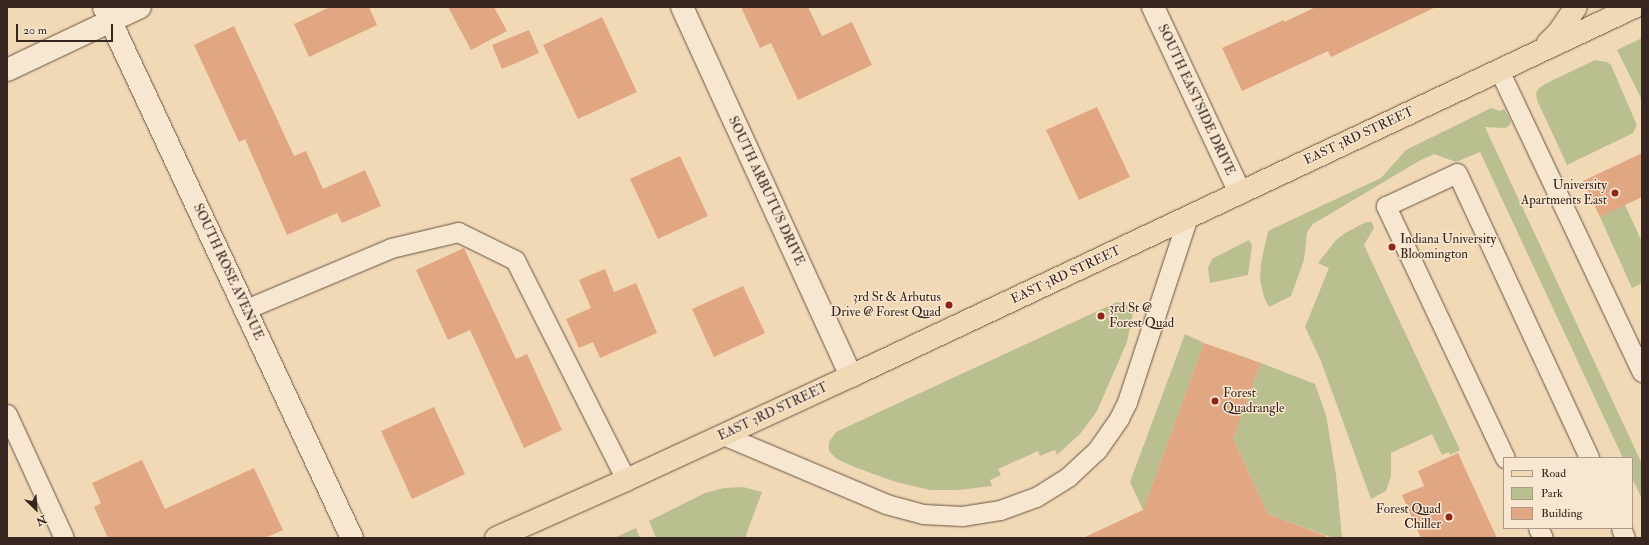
<!DOCTYPE html>
<html>
<head>
<meta charset="utf-8">
<style>
  body { margin:0 }
  #map { position:relative; width:1649px; height:545px; overflow:hidden; background:#f2d9b6; font-family:"IM FELL Double Pica",serif }
  div>[style] { position:absolute }
  .green>* { inset:0; background:#b9bf8f }
  .building>* { inset:0; background:#e1a682 }
  .roads { filter:drop-shadow(0 0 1px #665345) drop-shadow(0 0 1px #665345) }
  .lane>* { height:19px; margin:-9.5px; padding:0 9.5px; transform-origin:9.5px; border-radius:9.5px; background:#f7e6d0 }
  .street>* { height:22px; margin:-11px; padding:0 11px; transform-origin:11px; border-radius:11px; background:#f7e6d0 }
  .primary>* { height:22px; margin:-11px; padding:0 11px; transform-origin:11px; border-radius:11px; background:#f2d9b6 }
  .dots>* { width:11px; height:11px; translate:-50% -50%; box-sizing:border-box; border:2px solid #f7e6d0; border-radius:50% }
  span { translate:-50% -50%; white-space:nowrap; text-align:center; line-height:1.15; -webkit-text-stroke:3px #f7e6d0; paint-order:stroke }
  .street-label { font-size:13px; color:#37261f }
  .poi-label { font-size:13px; color:#37261f }
  .right { translate:-100% -50%; text-align:right }
  .left { translate:0 -50%; text-align:left }
  .frame { position:absolute; inset:0; border:8px solid #37261f; pointer-events:none }
  .legend { position:absolute; left:1503px; top:457px; width:130px; height:72px; box-sizing:border-box; background:#f7e6d0; border:1px solid #aa9989; margin:0; padding:5px 7px; list-style:none; font-size:12px; color:#37261f }
  .legend li { display:flex; align-items:center; gap:8px; height:20px }
  .legend b { width:20px; border:1px solid #aa9989 }
  .north { position:absolute; left:16px; top:489px; width:40px; height:40px; -webkit-text-stroke:3px #f7e6d0; paint-order:stroke; rotate:155deg; font-size:11px; font-weight:700; line-height:16px; text-align:center; color:#37261f }
  .north::after { content:''; display:block; margin:auto; width:14px; height:18px; background:#37261f; clip-path:polygon(50% 0,100% 100%,50% 72%,0 100%) }
  .scale { position:absolute; left:16px; top:24px; width:97px; height:18px; box-sizing:border-box; border:2px solid #37261f; border-top:0; padding-left:5px; font-size:12px; line-height:14px; white-space:nowrap; color:#37261f; -webkit-text-stroke:3px #f7e6d0; paint-order:stroke }
</style>
</head>
<body>
<div id="map">
  <div class="green">
    <i style="clip-path:polygon(1642px 38px,1642px 100px,1617px 50px)"></i>
    <i style="clip-path:polygon(1595px 60px,1607px 62px,1611px 65px,1636px 123px,1636px 127px,1633px 133px,1567px 165px,1537px 100px,1536px 93px,1539px 88px,1545px 84px)"></i>
    <i style="clip-path:polygon(1491px 108px,1500px 111px,1504px 109px,1511px 121px,1509px 126px,1505px 128px,1485px 127px,1642px 464px,1642px 499px,1632px 478px,1632px 458px,1623px 458px,1480px 152px,1456px 162px,1434px 154px,1419px 161px,1313px 224px,1307px 232px,1304px 260px,1291px 296px,1269px 307px,1264px 297px,1260px 280px,1261px 263px,1268px 231px,1381px 178px,1406px 150px)"></i>
    <i style="clip-path:polygon(1625px 205px,1642px 242px,1642px 283px,1632px 288px,1600px 217px)"></i>
    <i style="clip-path:polygon(1366px 222px,1372px 222px,1374px 228px,1364px 245px,1460px 450px,1450px 455px,1449px 452px,1442px 455px,1432px 434px,1391px 453px,1391px 476px,1386px 491px,1371px 499px,1321px 361px,1305px 327px,1329px 268px,1318px 263px,1336px 240px,1345px 233px)"></i>
    <i style="clip-path:polygon(1249px 240px,1252px 246px,1248px 275px,1210px 283px,1208px 268px,1212px 259px)"></i>
    <i style="clip-path:polygon(1117px 302px,1126px 304px,1133px 314px,1127px 342px,1097px 411px,1080px 434px,1057px 455px,1055px 450px,1040px 456px,1038px 451px,998px 469px,1001px 475px,990px 480px,992px 486px,958px 490px,930px 490px,896px 482px,854px 467px,837px 459px,829px 451px,829px 442px,836px 432px)"></i>
    <i style="clip-path:polygon(1185px 334px,1204px 343px,1143px 510px,1130px 482px)"></i>
    <i style="clip-path:polygon(1261px 363px,1315px 384px,1326px 415px,1336px 475px,1342px 538px,1333px 538px,1268px 514px,1233px 439px)"></i>
    <i style="clip-path:polygon(743px 487px,762px 492px,745px 538px,656px 538px,649px 521px,705px 493px,724px 488px)"></i>
    <i style="clip-path:polygon(636px 528px,640px 538px,614px 538px)"></i>
  </div>
  <div class="building">
    <i style="clip-path:polygon(330px 7px,369px 7px,377px 25px,309px 57px,294px 24px)"></i>
    <i style="clip-path:polygon(448px 7px,494px 7px,507px 31px,471px 50px)"></i>
    <i style="clip-path:polygon(741px 7px,808px 7px,822px 36px,852px 22px,872px 65px,798px 100px,771px 43px,760px 48px)"></i>
    <i style="clip-path:polygon(1316px 7px,1436px 7px,1331px 57px,1328px 51px,1242px 91px,1222px 48px,1284px 20px,1284px 22px)"></i>
    <i style="clip-path:polygon(602px 17px,637px 92px,578px 119px,543px 45px)"></i>
    <i style="clip-path:polygon(234px 26px,294px 156px,306px 151px,323px 189px,365px 170px,381px 206px,342px 223px,337px 213px,287px 235px,245px 139px,239px 142px,194px 45px)"></i>
    <i style="clip-path:polygon(529px 30px,539px 53px,502px 69px,492px 45px)"></i>
    <i style="clip-path:polygon(1097px 107px,1130px 177px,1079px 200px,1046px 130px)"></i>
    <i style="clip-path:polygon(1642px 153px,1642px 197px,1600px 217px,1583px 181px)"></i>
    <i style="clip-path:polygon(680px 156px,708px 216px,658px 239px,630px 179px)"></i>
    <i style="clip-path:polygon(464px 248px,516px 359px,527px 354px,562px 430px,524px 448px,470px 330px,448px 340px,416px 270px)"></i>
    <i style="clip-path:polygon(605px 269px,614px 292px,636px 283px,657px 333px,600px 358px,593px 342px,579px 348px,566px 319px,591px 308px,579px 280px)"></i>
    <i style="clip-path:polygon(743px 286px,765px 333px,714px 357px,692px 309px)"></i>
    <i style="clip-path:polygon(1204px 343px,1261px 363px,1233px 439px,1268px 514px,1326px 536px,1325px 538px,1083px 538px,1143px 510px)"></i>
    <i style="clip-path:polygon(434px 407px,465px 474px,412px 499px,381px 431px)"></i>
    <i style="clip-path:polygon(1458px 453px,1497px 538px,1421px 538px,1402px 495px,1424px 486px,1418px 471px)"></i>
    <i style="clip-path:polygon(142px 460px,165px 509px,254px 468px,283px 530px,265px 538px,108px 538px,94px 507px,101px 503px,92px 483px)"></i>
  </div>
  <div class="roads">
    <div class="lane">
      <i style="left:1499px;top:70px;width:334px;rotate:64.7deg"></i>
      <i style="left:246px;top:309px;width:157px;rotate:-22.8deg"></i>
      <i style="left:391px;top:248px;width:69px;rotate:-13.4deg"></i>
      <i style="left:458px;top:232px;width:64px;rotate:26.2deg"></i>
      <i style="left:515px;top:260px;width:246px;rotate:63.2deg"></i>
      <i style="left:7px;top:414px;width:136px;rotate:65.3deg"></i>
      <i style="left:723px;top:435px;width:177px;rotate:22.9deg"></i>
      <i style="left:886px;top:504px;width:38px;rotate:15deg"></i>
      <i style="left:923px;top:514px;width:39px;rotate:3deg"></i>
      <i style="left:962px;top:516px;width:38px;rotate:-9deg"></i>
      <i style="left:1000px;top:510px;width:38px;rotate:-20deg"></i>
      <i style="left:1036px;top:497px;width:39px;rotate:-32deg"></i>
      <i style="left:1069px;top:476px;width:38px;rotate:-43deg"></i>
      <i style="left:1097px;top:450px;width:39px;rotate:-55deg"></i>
      <i style="left:1119px;top:418px;width:18px;rotate:-63deg"></i>
      <i style="left:1127px;top:402px;width:195px;rotate:-71.8deg"></i>
      <i style="left:1505px;top:458px;width:279px;rotate:-115.3deg"></i>
      <i style="left:1386px;top:206px;width:78px;rotate:-24.9deg"></i>
      <i style="left:1457px;top:173px;width:314px;rotate:65.1deg"></i>
      <i style="left:1538px;top:528px;width:11px;rotate:63deg"></i>
      <i style="left:1621px;top:528px;width:11px;rotate:68deg"></i>
    </div>
    <div class="street">
      <i style="left:104px;top:7px;width:586px;rotate:64.97deg"></i>
      <i style="left:682px;top:7px;width:406px;rotate:65.4deg"></i>
      <i style="left:1153px;top:7px;width:205px;rotate:64.9deg"></i>
      <i style="left:7px;top:70px;width:147px;rotate:-25.3deg"></i>
    </div>
    <div class="primary">
      <i style="left:1548px;top:43px;width:16px;rotate:-45deg"></i>
      <i style="left:1559px;top:32px;width:30px;rotate:-56deg"></i>
      <i style="left:496px;top:538px;width:142px;rotate:-24deg"></i>
      <i style="left:626px;top:480px;width:248px;rotate:-24.8deg"></i>
      <i style="left:851px;top:376px;width:866px;rotate:-25.23deg"></i>
    </div>
  </div>
  <div class="dots">
    <i style="left:1615px;top:193px;background:#8f2418"></i>
    <i style="left:1392px;top:247px;background:#8f2418"></i>
    <i style="left:949px;top:305px;background:#8f2418"></i>
    <i style="left:1101px;top:316px;background:#8f2418"></i>
    <i style="left:1215px;top:401px;background:#8f2418"></i>
    <i style="left:1449px;top:517px;background:#8f2418"></i>
  </div>
  <div class="street-label">
    <span style="left:1196px;top:100px;rotate:65deg">SOUTH EASTSIDE DRIVE</span>
    <span style="left:1359px;top:136px;rotate:-25deg">EAST 3RD STREET</span>
    <span style="left:766px;top:191px;rotate:65deg">SOUTH ARBUTUS DRIVE</span>
    <span style="left:228px;top:272px;rotate:65deg">SOUTH ROSE AVENUE</span>
    <span style="left:1066px;top:275px;rotate:-25deg">EAST 3RD STREET</span>
    <span style="left:773px;top:412px;rotate:-25deg">EAST 3RD STREET</span>
  </div>
  <div class="poi-label">
    <span class="right" style="left:1607px;top:193px">University<br>Apartments East</span>
    <span class="left" style="left:1400px;top:247px">Indiana University<br>Bloomington</span>
    <span class="right" style="left:941px;top:305px">3rd St &amp; Arbutus<br>Drive @ Forest Quad</span>
    <span class="left" style="left:1109px;top:316px">3rd St @<br>Forest Quad</span>
    <span class="left" style="left:1223px;top:401px">Forest<br>Quadrangle</span>
    <span class="right" style="left:1441px;top:517px">Forest Quad<br>Chiller</span>
  </div>
  <div class="frame"></div>
  <ul class="legend">
  <li><b style="height:5px;background:#f2d9b6"></b>Road</li>
  <li><b style="height:11px;background:#b9bf8f"></b>Park</li>
  <li><b style="height:11px;background:#e1a682"></b>Building</li>
  </ul>
  <div class="north">N</div>
  <div class="scale">20 m</div>
</div>
</body>
</html>
